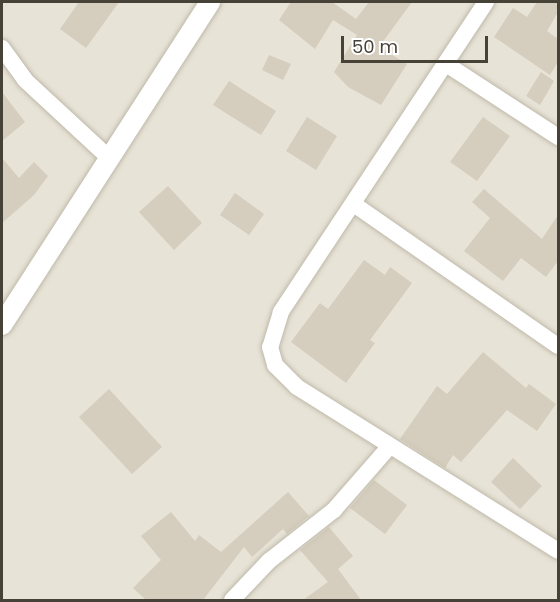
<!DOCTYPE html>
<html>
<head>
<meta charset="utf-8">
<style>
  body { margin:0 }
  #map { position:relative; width:560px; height:602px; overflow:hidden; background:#f3f1e8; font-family:Poppins,sans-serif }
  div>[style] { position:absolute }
  .residential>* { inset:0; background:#e7e3d6 }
  .building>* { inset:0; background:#d5cdbd }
  .roads { filter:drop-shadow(0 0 2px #bfb9aa) drop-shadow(0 0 2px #bfb9aa) }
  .minor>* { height:16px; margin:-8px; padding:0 8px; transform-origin:8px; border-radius:8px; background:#fff }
  .tertiary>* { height:20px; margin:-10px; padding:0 10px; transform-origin:10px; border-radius:10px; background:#fff }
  span { translate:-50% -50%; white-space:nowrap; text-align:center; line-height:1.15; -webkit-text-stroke:4.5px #fff; paint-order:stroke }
  .frame { position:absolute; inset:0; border:3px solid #474237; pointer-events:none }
  .scale { position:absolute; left:341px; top:36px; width:147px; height:27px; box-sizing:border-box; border:3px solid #474237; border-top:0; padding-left:8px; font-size:18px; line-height:21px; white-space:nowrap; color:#474237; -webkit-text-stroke:4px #fff; paint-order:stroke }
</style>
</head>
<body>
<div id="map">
  <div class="residential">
    <i style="clip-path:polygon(2px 2px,558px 2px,558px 600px,2px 600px)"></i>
  </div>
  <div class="building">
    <i style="clip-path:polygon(79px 2px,119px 2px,86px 48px,60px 29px)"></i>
    <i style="clip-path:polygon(291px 2px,332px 2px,356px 19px,369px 2px,412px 2px,379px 47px,407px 64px,381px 105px,348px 87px,334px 72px,357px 35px,333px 20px,315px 49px,279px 20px)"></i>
    <i style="clip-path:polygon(537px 2px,558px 2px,558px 12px,547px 31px,558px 39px,558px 62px,550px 75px,494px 37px,513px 8px,527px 17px)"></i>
    <i style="clip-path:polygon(269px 55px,291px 64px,283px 80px,262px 70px)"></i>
    <i style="clip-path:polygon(541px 72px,554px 81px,540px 105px,526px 96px)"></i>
    <i style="clip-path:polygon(229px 81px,276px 111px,261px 135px,213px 105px)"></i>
    <i style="clip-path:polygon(2px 92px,25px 122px,2px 141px)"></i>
    <i style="clip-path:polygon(307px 117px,337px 136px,316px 170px,286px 151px)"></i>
    <i style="clip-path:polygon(483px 117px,510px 136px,477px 181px,450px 162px)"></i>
    <i style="clip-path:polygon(2px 158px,19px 178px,34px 162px,48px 176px,34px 195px,2px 223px)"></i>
    <i style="clip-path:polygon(168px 186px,202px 223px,174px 250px,139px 212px)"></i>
    <i style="clip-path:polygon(484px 189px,542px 239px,558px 215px,558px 261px,546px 277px,521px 258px,503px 281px,464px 251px,490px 218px,472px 202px)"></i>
    <i style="clip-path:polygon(235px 193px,264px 214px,249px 235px,220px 215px)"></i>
    <i style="clip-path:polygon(364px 260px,385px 275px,390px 267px,412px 283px,370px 340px,375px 343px,346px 383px,291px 342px,320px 303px,328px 309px)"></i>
    <i style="clip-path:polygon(483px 352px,526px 388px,529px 384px,556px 404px,537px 431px,507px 410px,461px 462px,453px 455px,445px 468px,400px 439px,437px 386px,447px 394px)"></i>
    <i style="clip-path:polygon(109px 389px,162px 447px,132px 474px,79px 417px)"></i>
    <i style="clip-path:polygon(513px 458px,542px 486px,520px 509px,491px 482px)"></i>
    <i style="clip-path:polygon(374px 480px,407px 505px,385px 534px,350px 508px)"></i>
    <i style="clip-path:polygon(288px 492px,309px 516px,287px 534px,283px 529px,252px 557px,244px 547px,203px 600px,146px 600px,133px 588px,161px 560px,141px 536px,171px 512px,195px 541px,199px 535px,221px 552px)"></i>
    <i style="clip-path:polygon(329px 527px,353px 556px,338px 569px,361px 600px,303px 600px,328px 582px,300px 550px)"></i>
  </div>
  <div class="roads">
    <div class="minor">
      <i style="left:486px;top:2px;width:372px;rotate:123.5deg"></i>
      <i style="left:281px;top:312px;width:37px;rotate:107deg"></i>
      <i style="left:270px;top:347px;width:19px;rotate:74deg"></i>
      <i style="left:275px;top:365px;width:31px;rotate:45deg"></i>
      <i style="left:297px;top:387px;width:308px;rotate:32.1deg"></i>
      <i style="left:2px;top:48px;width:39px;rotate:54deg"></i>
      <i style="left:25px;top:80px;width:112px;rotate:42.8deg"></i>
      <i style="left:446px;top:64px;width:134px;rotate:33.1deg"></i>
      <i style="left:355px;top:205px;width:247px;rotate:34.8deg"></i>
      <i style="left:232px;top:600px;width:54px;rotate:-46.5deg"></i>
      <i style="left:269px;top:561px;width:83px;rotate:-38.1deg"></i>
      <i style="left:334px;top:510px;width:82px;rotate:-48.9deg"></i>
    </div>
    <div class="tertiary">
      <i style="left:2px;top:325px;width:384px;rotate:-57.2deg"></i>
    </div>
  </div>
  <div class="frame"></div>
  <div class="scale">50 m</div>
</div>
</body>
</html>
